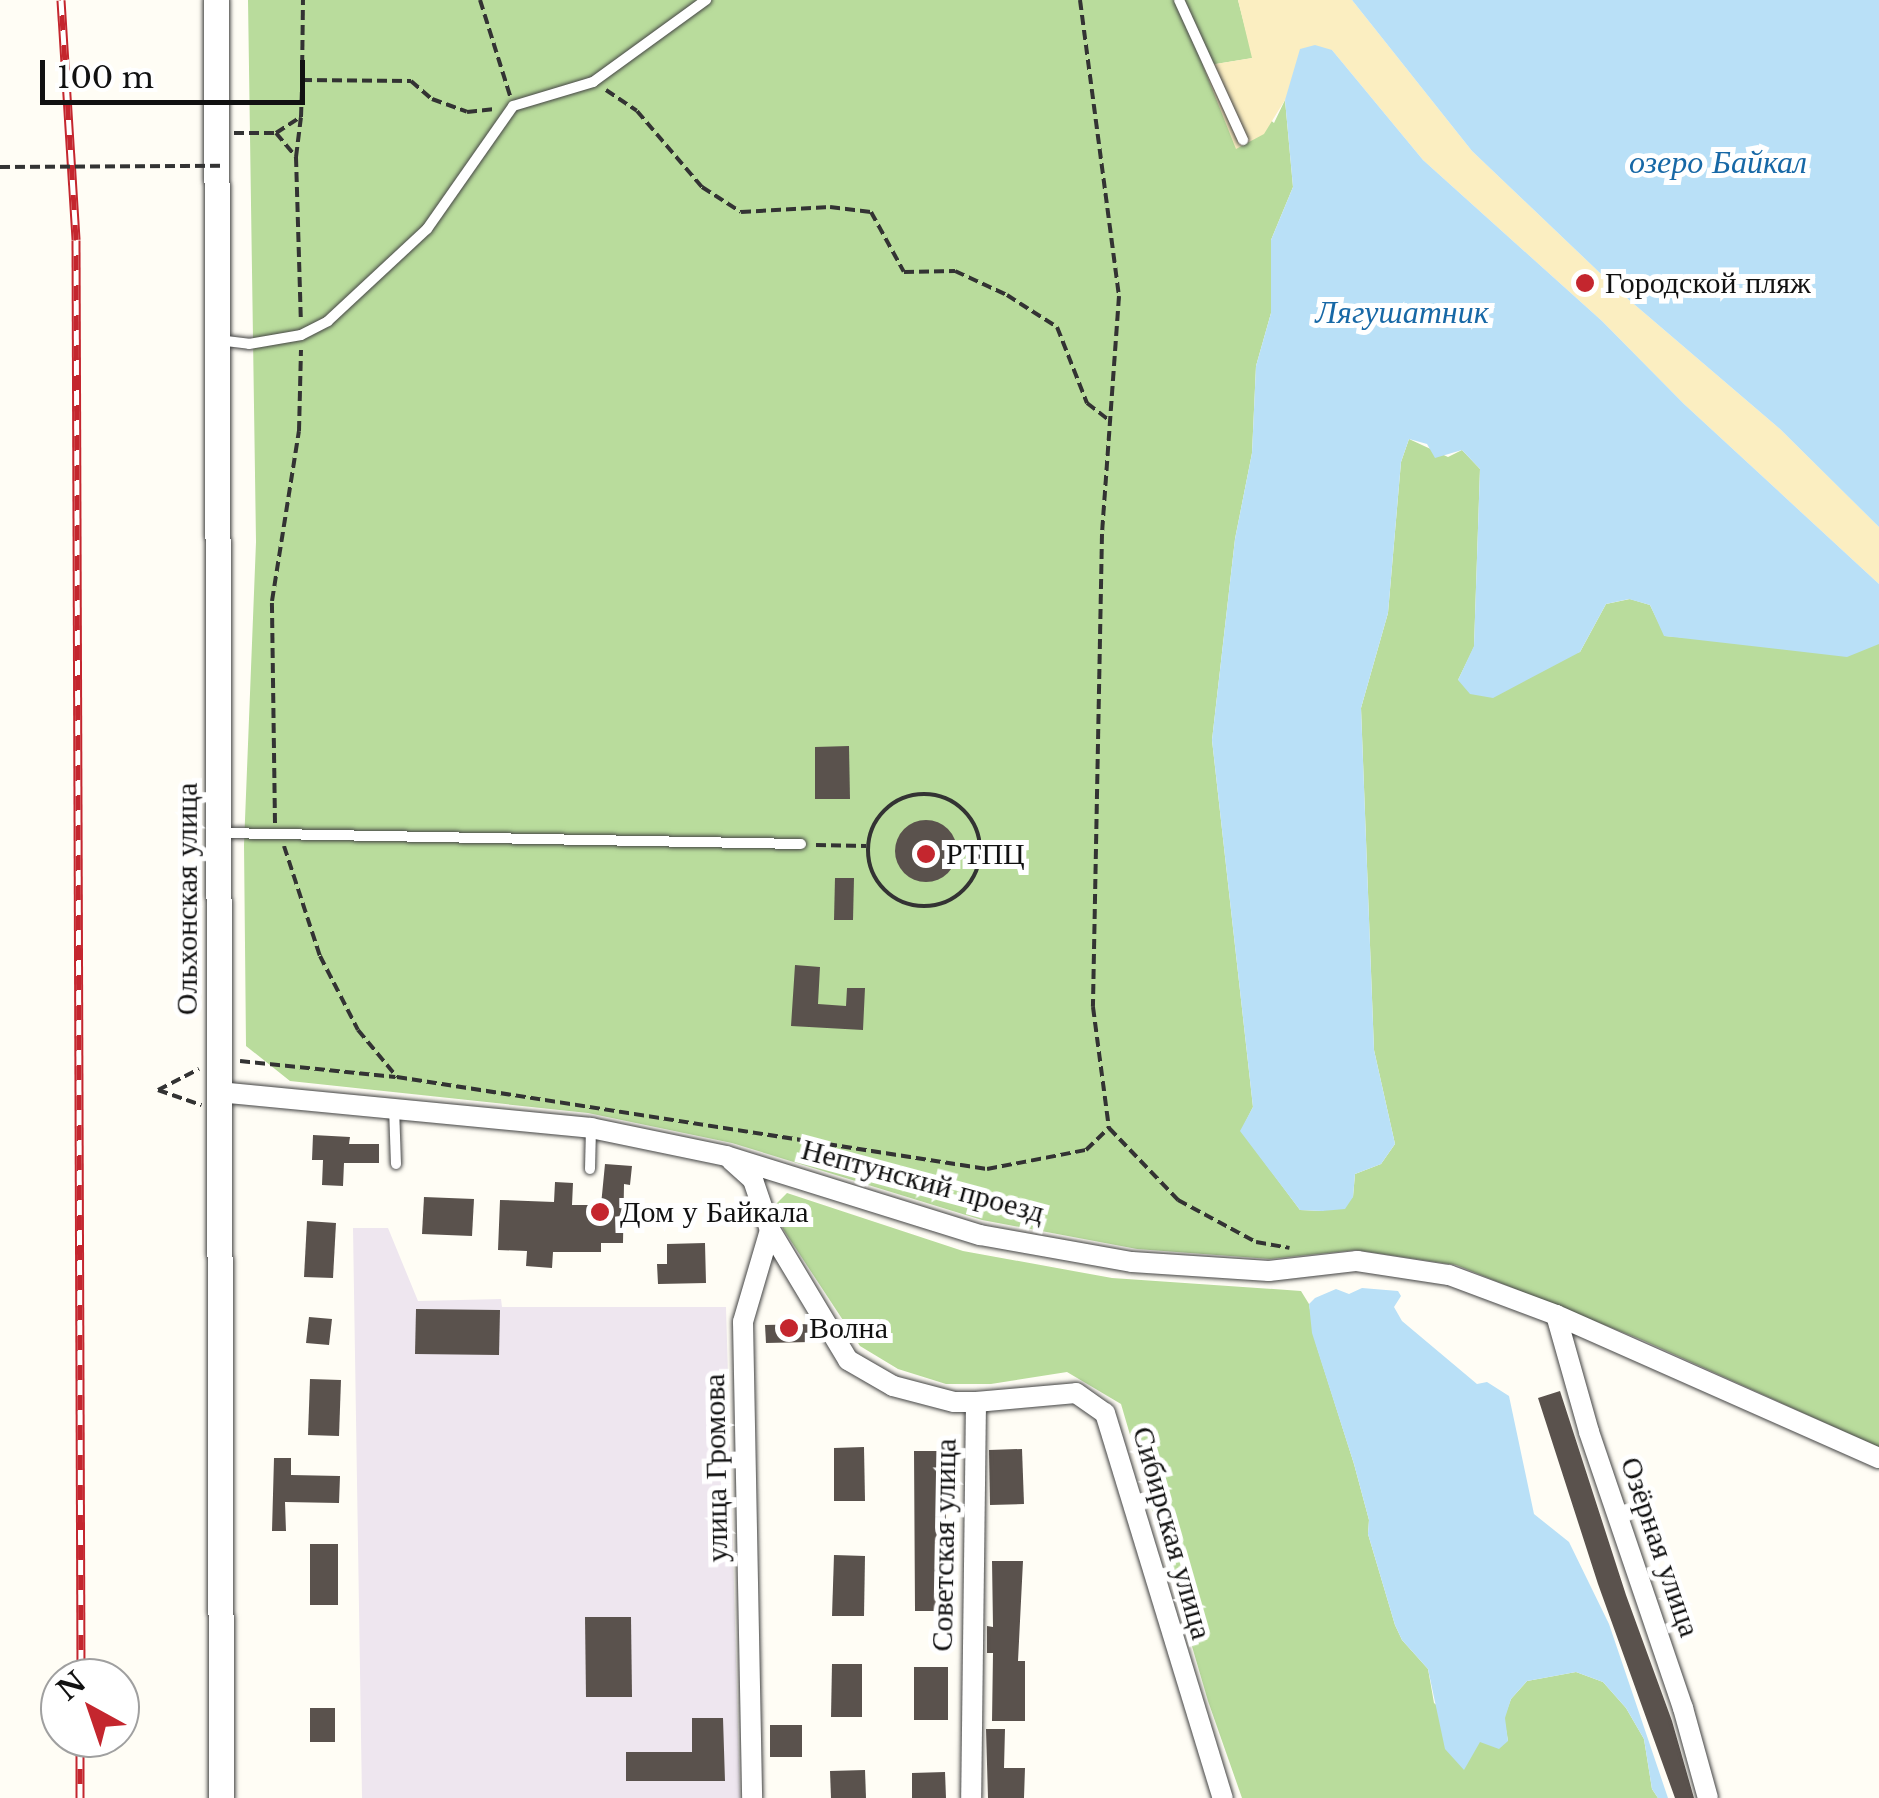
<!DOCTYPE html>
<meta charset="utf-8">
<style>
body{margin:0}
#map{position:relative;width:1879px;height:1798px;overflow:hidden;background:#fffdf5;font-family:"Libre Baskerville",serif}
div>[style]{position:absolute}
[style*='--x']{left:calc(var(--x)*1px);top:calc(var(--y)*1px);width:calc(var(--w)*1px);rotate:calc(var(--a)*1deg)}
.industrial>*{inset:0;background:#eee6ef}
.forest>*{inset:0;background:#b9dc9c}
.sand>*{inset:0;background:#fbeec1}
.water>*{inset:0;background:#b9e0f7}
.building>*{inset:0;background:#5a524d}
.round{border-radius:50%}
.path>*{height:4px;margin-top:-2px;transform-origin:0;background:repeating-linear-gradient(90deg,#333 0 10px,transparent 0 15px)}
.path>.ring{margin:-2px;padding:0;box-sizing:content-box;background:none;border:4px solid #333;border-radius:50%}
.roads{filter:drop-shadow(0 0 2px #444) drop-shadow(0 0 2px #444)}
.service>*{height:10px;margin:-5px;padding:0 5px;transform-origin:5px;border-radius:5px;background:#fff}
.minor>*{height:20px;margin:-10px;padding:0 10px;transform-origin:10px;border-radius:10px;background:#fff}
.tertiary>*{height:25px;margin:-12.5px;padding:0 12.5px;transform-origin:12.5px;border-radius:12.5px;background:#fff}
.rail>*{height:9px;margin-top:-4.5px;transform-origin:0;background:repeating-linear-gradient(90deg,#fff 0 15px,#c4262e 0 30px);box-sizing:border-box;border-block:2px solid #c4262e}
.path-bridge>*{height:4px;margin-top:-2px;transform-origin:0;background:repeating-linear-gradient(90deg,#333 0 10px,transparent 0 15px)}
.dots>*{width:28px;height:28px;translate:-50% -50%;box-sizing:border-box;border:5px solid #fff;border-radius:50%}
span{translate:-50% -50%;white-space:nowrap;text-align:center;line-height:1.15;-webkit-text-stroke:10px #fff;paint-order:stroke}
.poi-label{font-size:30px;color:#111}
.left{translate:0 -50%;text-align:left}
.street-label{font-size:30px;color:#111}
.water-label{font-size:32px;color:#1768a6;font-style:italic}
.north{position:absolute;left:40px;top:1658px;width:100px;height:100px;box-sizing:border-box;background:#fff;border:2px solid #a0a0a0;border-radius:50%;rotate:320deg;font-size:28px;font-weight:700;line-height:40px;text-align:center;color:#111}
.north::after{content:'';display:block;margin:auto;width:35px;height:45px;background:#c4262e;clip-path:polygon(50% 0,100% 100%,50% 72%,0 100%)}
.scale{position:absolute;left:40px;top:60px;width:265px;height:45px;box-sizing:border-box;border:5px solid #111;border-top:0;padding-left:12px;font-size:30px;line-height:35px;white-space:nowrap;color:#111;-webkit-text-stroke:8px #fff;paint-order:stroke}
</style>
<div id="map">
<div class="industrial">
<div style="clip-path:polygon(353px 1228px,388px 1228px,418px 1301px,501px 1299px,502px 1307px,726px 1307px,740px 1798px,362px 1798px)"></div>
</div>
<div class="forest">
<div style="clip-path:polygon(248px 0,1238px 0,1253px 58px,1204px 66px,1274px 123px,1285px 100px,1293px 187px,1271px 240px,1271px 313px,1256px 366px,1252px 453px,1235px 539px,1212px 740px,1253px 1107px,1241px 1131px,1300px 1210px,1322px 1211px,1353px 1197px,1355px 1174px,1381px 1164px,1395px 1144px,1374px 1050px,1361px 708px,1388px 613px,1401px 462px,1409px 439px,1448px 457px,1462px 450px,1480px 469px,1474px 647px,1458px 680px,1580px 652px,1606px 604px,1630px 599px,1650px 605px,1665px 636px,1751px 643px,1879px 644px,1879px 1447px,1642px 1340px,1456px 1265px,1356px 1250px,1270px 1259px,1137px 1249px,982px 1220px,732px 1143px,588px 1113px,290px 1081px,246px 1046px,244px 845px,256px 542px)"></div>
<div style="clip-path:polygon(787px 1193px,963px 1251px,1112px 1278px,1301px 1291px,1309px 1304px,1316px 1344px,1354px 1464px,1369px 1520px,1368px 1534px,1395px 1625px,1402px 1640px,1428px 1669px,1434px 1703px,1480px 1741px,1508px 1741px,1504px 1718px,1511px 1699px,1527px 1681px,1576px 1672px,1603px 1682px,1626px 1708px,1644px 1739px,1652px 1789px,1658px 1798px,1242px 1798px,1208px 1701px,1121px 1404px,1067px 1372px,991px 1384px,946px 1384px,898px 1369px,860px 1346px,783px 1229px,775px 1205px)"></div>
</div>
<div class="sand">
<div style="clip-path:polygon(1238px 0,1352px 0,1472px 151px,1621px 293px,1780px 429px,1879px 527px,1879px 584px,1684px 404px,1602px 321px,1423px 160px,1332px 50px,1285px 100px,1264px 134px,1236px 149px,1203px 66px,1252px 58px)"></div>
</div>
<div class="water">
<div style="clip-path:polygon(1352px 0,1879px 0,1879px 527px,1780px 429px,1621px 293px,1472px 151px)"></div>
<div style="clip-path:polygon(1315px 45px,1332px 50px,1423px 160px,1602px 321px,1684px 404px,1879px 584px,1879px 644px,1847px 657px,1664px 636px,1650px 605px,1629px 599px,1606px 604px,1580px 652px,1493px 698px,1470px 694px,1458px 680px,1474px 646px,1480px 469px,1462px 450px,1435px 458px,1427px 444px,1409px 439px,1401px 462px,1388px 613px,1361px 708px,1374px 1050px,1395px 1144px,1381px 1164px,1355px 1174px,1353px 1197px,1345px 1209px,1322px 1211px,1300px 1210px,1240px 1131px,1253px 1107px,1212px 740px,1235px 539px,1252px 453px,1256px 366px,1271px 313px,1271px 240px,1293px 187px,1285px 100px,1300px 49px)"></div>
<div style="clip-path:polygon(1362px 1288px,1398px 1291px,1401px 1296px,1394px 1307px,1402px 1321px,1477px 1384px,1487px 1382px,1509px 1396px,1534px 1514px,1569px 1542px,1609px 1624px,1668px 1798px,1658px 1798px,1652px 1789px,1644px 1739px,1626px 1708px,1603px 1682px,1576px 1672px,1527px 1681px,1511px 1699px,1505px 1718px,1508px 1741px,1499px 1749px,1480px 1742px,1464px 1770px,1445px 1749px,1428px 1669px,1402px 1640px,1395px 1625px,1368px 1534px,1369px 1520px,1354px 1464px,1312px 1333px,1309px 1304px,1315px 1298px,1336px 1289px,1349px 1294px)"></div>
</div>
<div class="building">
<div style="clip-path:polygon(849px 746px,850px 799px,815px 799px,815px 747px)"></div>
<div class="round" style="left:895px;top:820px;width:62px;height:62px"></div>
<div style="clip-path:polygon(835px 878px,854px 878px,853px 920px,834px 920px)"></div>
<div style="clip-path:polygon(795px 965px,820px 967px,818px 1004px,846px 1006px,847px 988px,865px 988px,863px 1030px,791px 1026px)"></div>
<div style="clip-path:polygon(313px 1135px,350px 1137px,349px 1144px,379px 1144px,379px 1163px,344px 1163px,343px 1186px,322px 1185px,323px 1160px,312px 1160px)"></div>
<div style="clip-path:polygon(605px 1164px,632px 1166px,630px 1185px,624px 1184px,623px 1243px,601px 1243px,601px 1252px,553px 1252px,552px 1268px,526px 1266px,527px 1251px,498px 1250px,500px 1200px,554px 1202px,555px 1182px,573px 1183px,572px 1205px,601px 1205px)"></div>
<div style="clip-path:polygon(424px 1197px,474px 1199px,472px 1236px,422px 1234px)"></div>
<div style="clip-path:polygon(307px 1221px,336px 1223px,333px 1278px,304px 1277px)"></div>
<div style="clip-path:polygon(705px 1243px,706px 1283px,658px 1284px,657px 1264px,667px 1264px,667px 1244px)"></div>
<div style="clip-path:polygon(416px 1309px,500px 1310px,499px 1355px,415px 1354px)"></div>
<div style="clip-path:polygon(309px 1317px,332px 1319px,329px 1345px,306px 1343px)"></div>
<div style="clip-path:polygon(811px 1324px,811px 1342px,766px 1343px,765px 1325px)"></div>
<div style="clip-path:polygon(310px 1379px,341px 1380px,339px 1436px,308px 1435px)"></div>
<div style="clip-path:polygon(1560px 1391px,1626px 1595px,1672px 1721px,1694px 1798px,1675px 1798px,1598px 1584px,1538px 1398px)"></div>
<div style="clip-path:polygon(864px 1447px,865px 1501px,834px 1501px,834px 1448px)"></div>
<div style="clip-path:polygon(1022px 1449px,1024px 1504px,990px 1505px,989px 1450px)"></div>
<div style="clip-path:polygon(914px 1451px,946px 1451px,946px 1520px,953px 1520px,951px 1544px,947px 1544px,945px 1611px,915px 1611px)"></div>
<div style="clip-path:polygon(274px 1458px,291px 1458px,291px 1475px,340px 1476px,339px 1503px,285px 1502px,286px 1531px,272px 1531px)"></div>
<div style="clip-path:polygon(310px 1544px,338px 1544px,338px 1605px,310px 1605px)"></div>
<div style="clip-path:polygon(834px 1555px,865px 1556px,864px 1616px,832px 1616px)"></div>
<div style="clip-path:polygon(992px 1561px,1023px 1561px,1018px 1661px,1025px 1661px,1025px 1721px,992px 1721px,993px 1653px,987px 1653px,987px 1626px,993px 1627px)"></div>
<div style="clip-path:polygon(585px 1617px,631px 1617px,632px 1697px,586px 1697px)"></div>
<div style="clip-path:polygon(832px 1664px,862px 1664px,862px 1717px,831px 1717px)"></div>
<div style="clip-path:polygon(914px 1667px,948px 1667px,948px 1720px,914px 1720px)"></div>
<div style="clip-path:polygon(310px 1708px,335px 1708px,335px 1742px,310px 1742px)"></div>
<div style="clip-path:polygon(692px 1718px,723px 1718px,725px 1781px,626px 1781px,626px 1752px,692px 1752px)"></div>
<div style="clip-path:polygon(770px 1725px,802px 1725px,802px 1757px,770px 1757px)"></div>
<div style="clip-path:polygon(986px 1729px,1005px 1729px,1004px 1768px,1025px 1768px,1024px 1798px,988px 1798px)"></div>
<div style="clip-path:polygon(865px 1770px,866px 1798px,831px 1798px,830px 1771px)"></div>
<div style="clip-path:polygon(945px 1772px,946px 1798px,912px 1798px,912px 1773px)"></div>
</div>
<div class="path">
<div style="--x:480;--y:0;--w:101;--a:72.6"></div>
<div style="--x:1080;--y:0;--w:299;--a:82.5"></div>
<div style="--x:1119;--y:296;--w:239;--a:94.1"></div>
<div style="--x:1102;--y:534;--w:473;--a:91.1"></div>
<div style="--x:1093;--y:1007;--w:122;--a:82.5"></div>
<div style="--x:1109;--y:1128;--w:100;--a:46.2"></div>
<div style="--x:1178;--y:1200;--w:89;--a:28.3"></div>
<div style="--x:1256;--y:1242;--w:34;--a:10"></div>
<div style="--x:302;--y:80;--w:80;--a:-89.3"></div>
<div style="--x:606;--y:90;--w:37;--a:34"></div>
<div style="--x:637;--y:111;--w:100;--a:49.5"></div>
<div style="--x:702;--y:187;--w:46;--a:32.7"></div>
<div style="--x:741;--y:212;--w:89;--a:-3.2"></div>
<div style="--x:830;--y:207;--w:41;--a:7"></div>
<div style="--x:871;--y:212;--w:68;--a:61.2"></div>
<div style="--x:904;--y:272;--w:51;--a:-1.1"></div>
<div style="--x:955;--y:271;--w:57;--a:24.8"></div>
<div style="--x:1007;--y:295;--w:59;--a:32.6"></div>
<div style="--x:1057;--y:327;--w:82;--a:68.5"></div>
<div style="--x:1087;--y:403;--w:28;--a:38"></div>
<div style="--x:234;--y:133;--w:42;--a:0"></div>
<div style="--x:276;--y:133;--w:30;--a:-33"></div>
<div style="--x:301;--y:117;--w:37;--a:-88"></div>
<div style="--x:302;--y:80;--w:109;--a:0.5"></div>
<div style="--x:411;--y:81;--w:28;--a:41"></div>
<div style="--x:432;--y:99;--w:37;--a:20"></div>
<div style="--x:467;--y:112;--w:28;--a:-6"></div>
<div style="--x:276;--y:133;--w:31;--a:50"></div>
<div style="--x:296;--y:157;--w:164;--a:88.3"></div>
<div style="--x:296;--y:157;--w:40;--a:-82.9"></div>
<div class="ring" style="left:868px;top:794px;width:108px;height:108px"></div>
<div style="--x:275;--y:823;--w:222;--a:-90.8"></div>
<div style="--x:272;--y:601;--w:172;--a:-81"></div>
<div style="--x:299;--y:431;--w:81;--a:-88.6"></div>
<div style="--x:816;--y:845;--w:50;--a:1.1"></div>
<div style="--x:284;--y:846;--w:116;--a:71.9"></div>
<div style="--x:320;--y:956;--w:83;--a:62.8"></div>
<div style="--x:358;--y:1030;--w:61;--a:50.3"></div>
<div style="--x:397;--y:1077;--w:597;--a:8.86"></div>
<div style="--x:987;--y:1169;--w:101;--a:-10.9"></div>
<div style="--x:1086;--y:1150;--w:32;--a:-44"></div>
<div style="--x:240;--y:1061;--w:156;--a:5.9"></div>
<div style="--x:158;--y:1090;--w:46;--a:-27.1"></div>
<div style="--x:158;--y:1090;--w:46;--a:19.2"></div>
</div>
<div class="roads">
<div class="service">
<div style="--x:1179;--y:0;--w:154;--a:65.4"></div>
<div style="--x:218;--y:340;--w:31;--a:7"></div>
<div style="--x:249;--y:344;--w:53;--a:-9.8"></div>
<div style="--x:301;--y:335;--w:30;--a:-27"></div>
<div style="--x:328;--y:321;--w:135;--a:-42.9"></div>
<div style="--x:427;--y:229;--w:150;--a:-55"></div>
<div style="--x:513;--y:106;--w:84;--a:-16.7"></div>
<div style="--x:593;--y:82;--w:140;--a:-36"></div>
<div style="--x:222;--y:833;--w:579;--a:1.09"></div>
<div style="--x:394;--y:1107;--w:57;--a:88"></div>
<div style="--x:590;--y:1169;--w:40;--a:-88.6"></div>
</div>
<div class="minor">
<div style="--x:218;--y:1092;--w:375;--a:5.5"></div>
<div style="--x:591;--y:1128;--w:138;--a:11.7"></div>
<div style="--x:726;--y:1156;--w:266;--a:17.3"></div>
<div style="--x:980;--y:1235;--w:154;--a:10.1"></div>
<div style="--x:1132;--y:1262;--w:137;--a:3.8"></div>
<div style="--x:1269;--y:1271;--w:89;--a:-6.5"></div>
<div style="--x:1357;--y:1261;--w:93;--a:8.7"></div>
<div style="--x:1449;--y:1275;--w:114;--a:20.5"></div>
<div style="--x:1556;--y:1315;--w:353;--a:23.9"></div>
<div style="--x:731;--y:1160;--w:30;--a:42"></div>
<div style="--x:753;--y:1180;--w:53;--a:71.2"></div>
<div style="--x:770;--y:1230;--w:96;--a:106.4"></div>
<div style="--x:743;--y:1322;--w:476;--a:88.9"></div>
<div style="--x:770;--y:1230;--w:152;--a:59"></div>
<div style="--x:848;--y:1360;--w:52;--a:30"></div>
<div style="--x:893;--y:1386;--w:63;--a:14.7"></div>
<div style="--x:954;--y:1402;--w:22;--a:0"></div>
<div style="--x:976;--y:1402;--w:396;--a:90.7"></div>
<div style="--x:1556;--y:1315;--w:122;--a:74.2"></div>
<div style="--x:1589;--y:1432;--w:292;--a:71.2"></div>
<div style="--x:1683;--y:1708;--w:93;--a:74.5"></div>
<div style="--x:976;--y:1402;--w:100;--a:-5.1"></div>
<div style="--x:1076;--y:1393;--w:35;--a:35"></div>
<div style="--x:1105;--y:1413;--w:403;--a:73"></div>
</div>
<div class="tertiary">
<div style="--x:216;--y:0;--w:1798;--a:89.84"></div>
</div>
</div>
<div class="rail">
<div style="--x:61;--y:0;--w:240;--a:86.4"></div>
<div style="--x:76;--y:240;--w:1438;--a:89.8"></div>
<div style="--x:80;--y:1798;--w:60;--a:-90"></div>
</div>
<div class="path-bridge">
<div style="--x:0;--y:167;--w:225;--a:-0.3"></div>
</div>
<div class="dots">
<div style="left:1585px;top:283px;background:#c4262e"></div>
<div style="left:926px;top:854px;background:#c4262e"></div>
<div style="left:600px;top:1212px;background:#c4262e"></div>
<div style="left:789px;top:1328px;background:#c4262e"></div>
</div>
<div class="poi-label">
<span class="left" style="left:1605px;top:283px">Городской пляж</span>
<span class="left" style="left:946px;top:854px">РТПЦ</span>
<span class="left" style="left:620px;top:1212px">Дом у Байкала</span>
<span class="left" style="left:809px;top:1328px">Волна</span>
</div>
<div class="street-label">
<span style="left:187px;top:899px;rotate:-90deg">Ольхонская улица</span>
<span style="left:923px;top:1181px;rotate:15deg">Нептунский проезд</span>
<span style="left:716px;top:1468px;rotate:-91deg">улица Громова</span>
<span style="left:1172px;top:1533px;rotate:74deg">Сибирская улица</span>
<span style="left:944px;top:1545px;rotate:-89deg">Советская улица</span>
<span style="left:1660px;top:1547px;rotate:71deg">Озёрная улица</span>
</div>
<div class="water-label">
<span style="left:1718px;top:162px">озеро Байкал</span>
<span style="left:1402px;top:312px">Лягушатник</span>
</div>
<div class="north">N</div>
<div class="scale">100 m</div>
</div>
